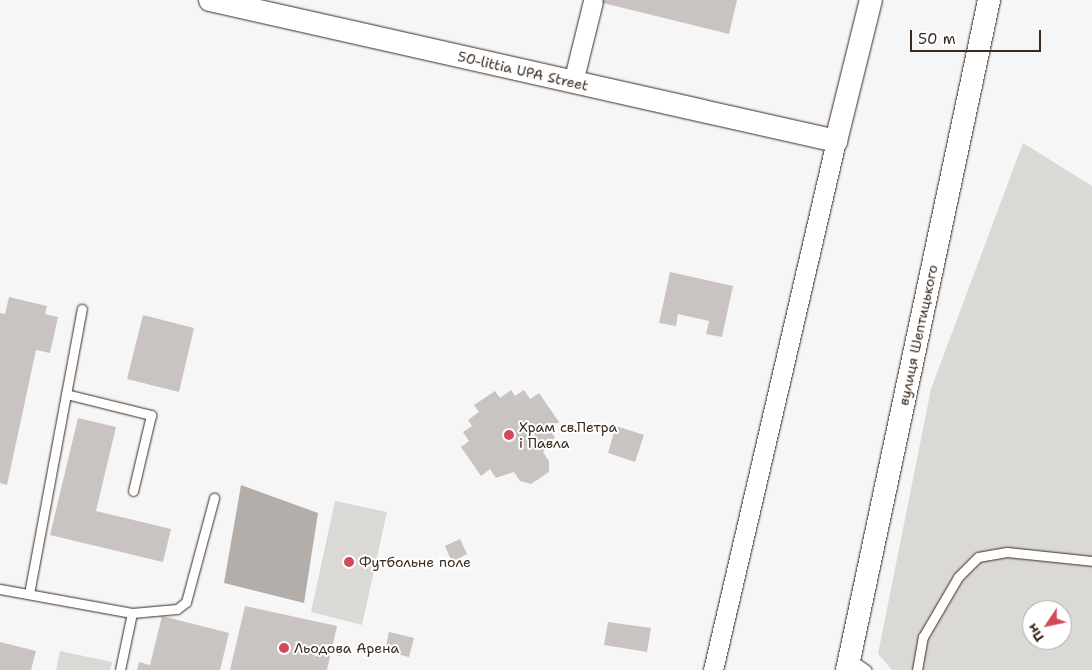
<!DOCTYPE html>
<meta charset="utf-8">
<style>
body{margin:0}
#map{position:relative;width:1092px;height:670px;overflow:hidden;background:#f7f6f6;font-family:"Shantell Sans",sans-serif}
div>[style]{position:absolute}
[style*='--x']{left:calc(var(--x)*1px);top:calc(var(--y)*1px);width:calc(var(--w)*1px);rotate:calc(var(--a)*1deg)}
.green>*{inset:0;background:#dbd9d6}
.water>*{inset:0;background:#b4aeaa}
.building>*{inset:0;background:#c9c3c1}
.roads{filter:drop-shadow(0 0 1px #3b2a1e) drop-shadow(0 0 1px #3b2a1e)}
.service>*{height:9px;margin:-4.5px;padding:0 4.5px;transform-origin:4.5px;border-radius:4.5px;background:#fff}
.minor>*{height:19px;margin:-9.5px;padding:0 9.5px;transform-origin:9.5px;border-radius:9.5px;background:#fff}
.tertiary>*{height:22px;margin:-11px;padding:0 11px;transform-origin:11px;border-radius:11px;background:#fff}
.dots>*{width:14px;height:14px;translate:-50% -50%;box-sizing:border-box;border:2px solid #fff;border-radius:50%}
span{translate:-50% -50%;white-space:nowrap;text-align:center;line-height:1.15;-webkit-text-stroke:4px #fff;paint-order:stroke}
.street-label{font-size:14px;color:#3b2a1e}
.poi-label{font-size:14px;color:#3b2a1e}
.left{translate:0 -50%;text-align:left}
.north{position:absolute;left:1022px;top:600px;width:50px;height:50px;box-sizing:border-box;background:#fff;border:1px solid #b1aaa5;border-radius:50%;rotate:236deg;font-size:14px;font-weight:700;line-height:20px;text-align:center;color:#3b2a1e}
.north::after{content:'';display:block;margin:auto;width:18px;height:22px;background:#d1495b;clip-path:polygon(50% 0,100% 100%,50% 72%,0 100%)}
.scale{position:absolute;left:910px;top:30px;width:131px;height:22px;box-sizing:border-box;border:2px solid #3b2a1e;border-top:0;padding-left:6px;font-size:15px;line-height:18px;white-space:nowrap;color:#3b2a1e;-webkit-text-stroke:4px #fff;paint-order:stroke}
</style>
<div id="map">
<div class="green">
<div style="clip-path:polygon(evenodd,1023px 143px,1092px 186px,1092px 670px,892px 670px,878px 654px,931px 389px,1023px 143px,1032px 610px,1062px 610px,1062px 640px,1032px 640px,1032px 610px)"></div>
<div style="clip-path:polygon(335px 501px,387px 512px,362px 625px,311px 612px)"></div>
<div style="clip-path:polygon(60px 651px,112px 662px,110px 670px,56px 670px)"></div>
</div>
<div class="water">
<div style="clip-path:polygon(241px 485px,318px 513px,304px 603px,224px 583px)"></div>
</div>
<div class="building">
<div style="clip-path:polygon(591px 0,737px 0,729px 34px)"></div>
<div style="clip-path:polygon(670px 272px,733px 286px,722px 337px,706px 334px,709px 321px,678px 314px,676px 326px,659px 323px)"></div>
<div style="clip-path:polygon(9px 297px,47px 306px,45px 314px,58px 317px,50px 353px,36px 350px,7px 485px,0 483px,0 313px,5px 314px)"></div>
<div style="clip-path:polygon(143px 315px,194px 328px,179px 392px,127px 379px)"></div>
<div style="clip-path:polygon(511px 390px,515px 396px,524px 390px,530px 399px,539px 393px,559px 422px,549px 429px,555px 437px,543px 452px,549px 461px,549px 472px,531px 484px,520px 481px,514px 472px,496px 478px,490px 469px,481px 476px,461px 447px,469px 441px,463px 432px,472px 426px,468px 420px,479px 412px,474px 405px,495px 391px,500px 398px)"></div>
<div style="clip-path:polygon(78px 418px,116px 427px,96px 511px,171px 529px,163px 562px,50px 535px)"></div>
<div style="clip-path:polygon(616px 426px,644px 435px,635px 462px,608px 453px)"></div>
<div style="clip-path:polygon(460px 539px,467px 554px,452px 562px,445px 546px)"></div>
<div style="clip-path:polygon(245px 606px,337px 626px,327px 670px,230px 670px)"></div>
<div style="clip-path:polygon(162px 616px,229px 633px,220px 670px,137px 670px,139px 662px,150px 665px)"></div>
<div style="clip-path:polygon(608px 622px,651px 628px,647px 652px,604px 645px)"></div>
<div style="clip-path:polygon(389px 632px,414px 638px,409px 657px,385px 651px)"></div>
<div style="clip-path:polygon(0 642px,36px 651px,31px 670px,0 670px)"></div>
</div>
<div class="roads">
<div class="service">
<div style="--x:66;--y:394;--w:88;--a:13.9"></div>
<div style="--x:151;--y:415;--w:78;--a:103.3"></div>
<div style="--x:0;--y:589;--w:134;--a:10.3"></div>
<div style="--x:132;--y:613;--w:58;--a:101.9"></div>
<div style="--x:29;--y:594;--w:290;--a:-79.5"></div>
<div style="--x:132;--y:613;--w:45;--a:-5.1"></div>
<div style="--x:177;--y:609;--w:11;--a:-38"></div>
<div style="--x:186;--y:602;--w:108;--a:-74.9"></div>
<div style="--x:851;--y:659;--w:19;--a:35"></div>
<div style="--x:917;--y:670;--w:34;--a:-80"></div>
<div style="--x:923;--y:637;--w:69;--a:-59.7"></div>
<div style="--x:958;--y:577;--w:28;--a:-45"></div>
<div style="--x:978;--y:557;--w:29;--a:-10"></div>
<div style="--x:1007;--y:552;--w:85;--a:6"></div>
</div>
<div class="minor">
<div style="--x:573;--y:82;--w:83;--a:-76.1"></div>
<div style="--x:713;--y:670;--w:543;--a:-76.91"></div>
</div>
<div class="tertiary">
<div style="--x:210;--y:0;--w:642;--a:12.69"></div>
<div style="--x:836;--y:141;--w:145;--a:-76.1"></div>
<div style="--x:847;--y:670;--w:685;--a:-78.03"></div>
</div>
</div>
<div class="dots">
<div style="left:509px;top:435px;background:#d1495b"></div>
<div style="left:349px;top:562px;background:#d1495b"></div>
<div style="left:284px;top:648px;background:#d1495b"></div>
</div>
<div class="street-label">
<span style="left:523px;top:71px;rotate:13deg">50-littia UPA Street</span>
<span style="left:918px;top:335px;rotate:-78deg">вулиця Шептицького</span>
</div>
<div class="poi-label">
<span class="left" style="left:519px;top:435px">Храм св.Петра<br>і Павла</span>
<span class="left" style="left:359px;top:562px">Футбольне поле</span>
<span class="left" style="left:294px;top:648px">Льодова Арена</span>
</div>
<div class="north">Пн</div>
<div class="scale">50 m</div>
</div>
